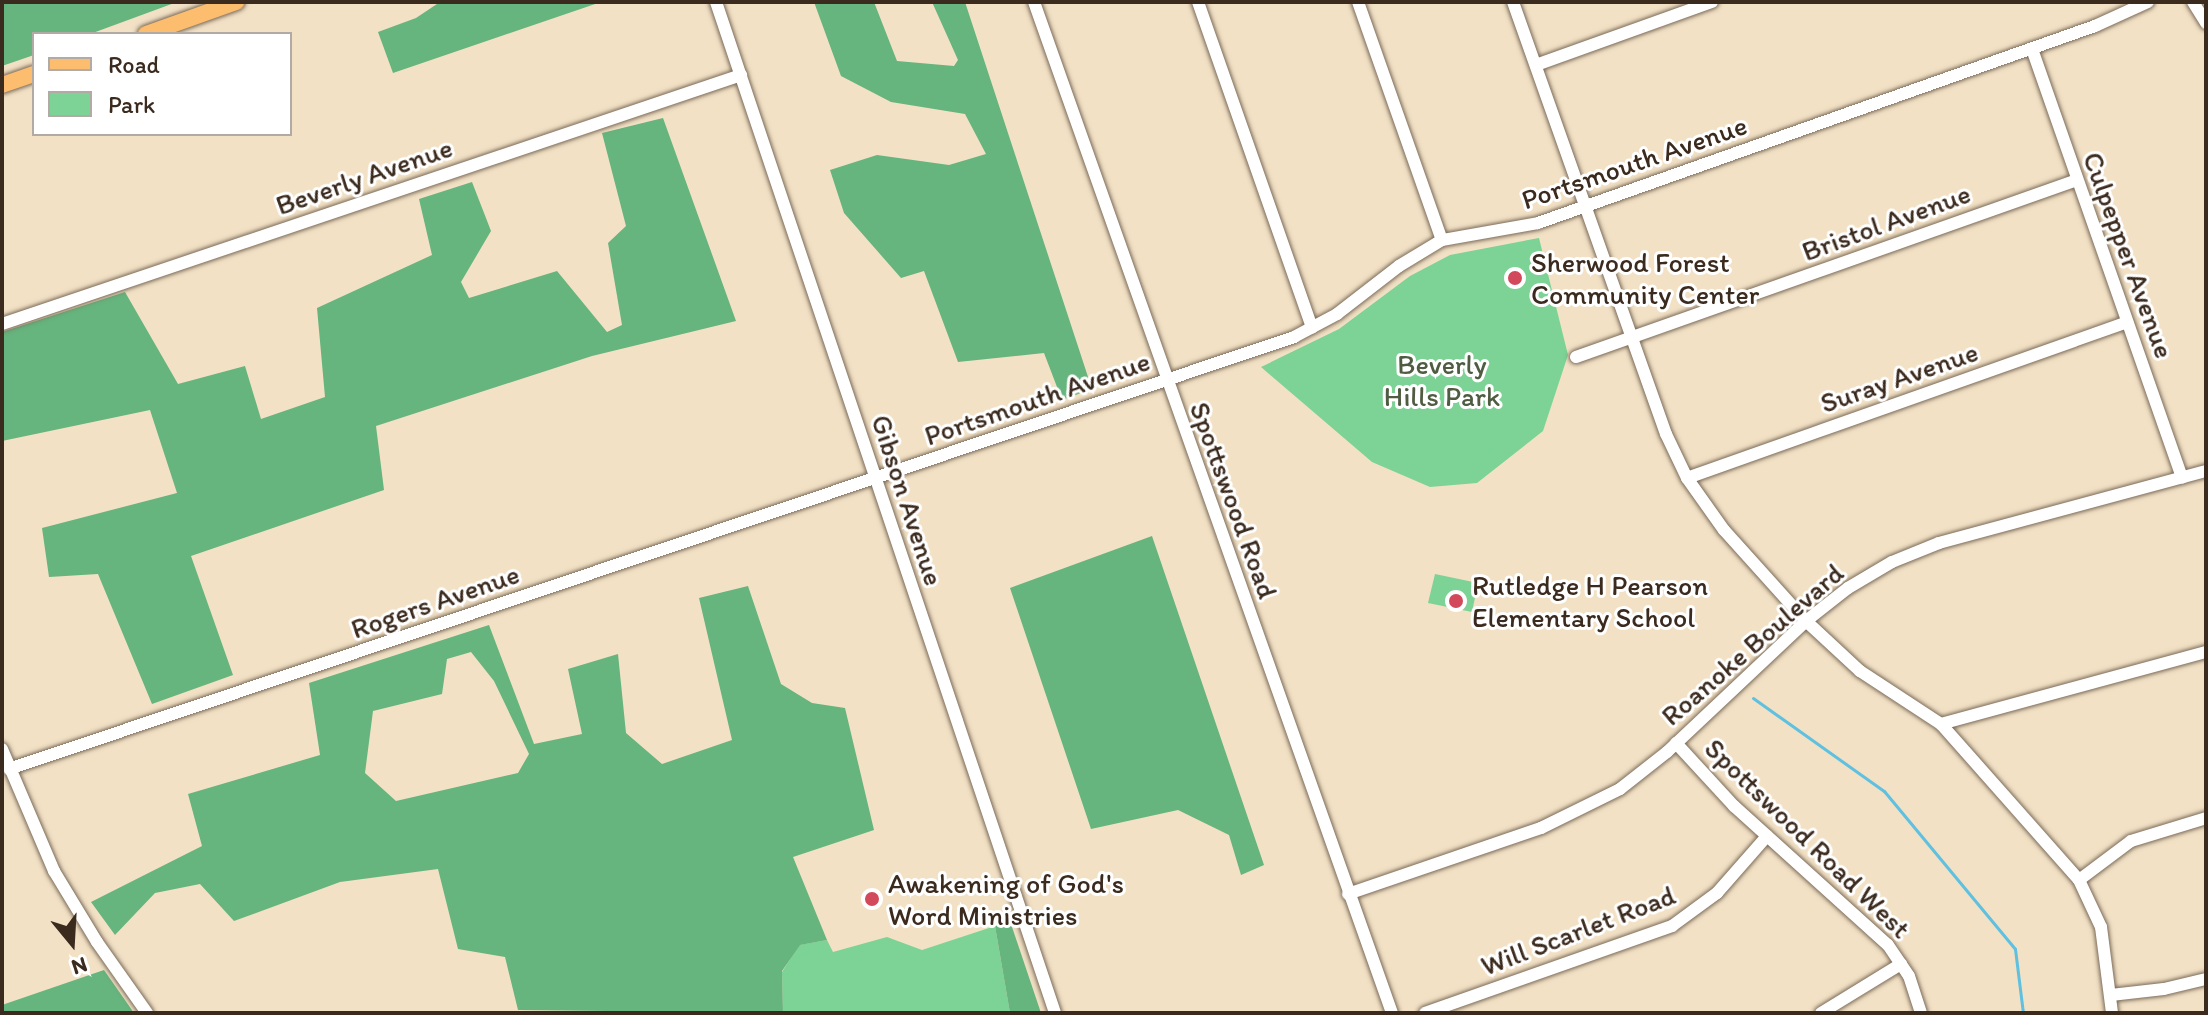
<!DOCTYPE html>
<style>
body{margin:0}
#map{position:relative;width:2208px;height:1015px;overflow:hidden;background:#f2e1c5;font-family:Itim,sans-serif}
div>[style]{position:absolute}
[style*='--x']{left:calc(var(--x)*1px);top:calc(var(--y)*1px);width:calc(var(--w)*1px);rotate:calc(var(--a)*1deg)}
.green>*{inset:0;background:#7dd295}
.forest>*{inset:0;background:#66b47e}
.stream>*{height:3px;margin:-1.5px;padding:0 1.5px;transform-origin:1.5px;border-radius:1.5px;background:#60c0df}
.roads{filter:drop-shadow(0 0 2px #7b6a58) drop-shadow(0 0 2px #7b6a58)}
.minor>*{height:12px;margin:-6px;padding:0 6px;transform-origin:6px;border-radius:6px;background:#fff}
.major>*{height:16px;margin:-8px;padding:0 8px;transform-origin:8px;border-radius:8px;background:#fcbd6f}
.dots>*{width:22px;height:22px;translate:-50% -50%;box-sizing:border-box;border:4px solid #fff;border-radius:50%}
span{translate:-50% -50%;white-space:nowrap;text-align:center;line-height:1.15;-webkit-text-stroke:6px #fff;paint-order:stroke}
.street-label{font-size:28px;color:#3b2a1e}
.poi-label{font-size:28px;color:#3b2a1e}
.left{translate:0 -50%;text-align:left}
.park-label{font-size:28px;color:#4f5c42}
.frame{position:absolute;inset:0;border:4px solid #3b2a1e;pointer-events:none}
.legend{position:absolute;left:32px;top:32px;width:260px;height:104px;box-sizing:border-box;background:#fff;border:2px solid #b1aaa5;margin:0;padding:10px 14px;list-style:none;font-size:24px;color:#3b2a1e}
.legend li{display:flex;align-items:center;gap:16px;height:40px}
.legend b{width:40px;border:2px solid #b1aaa5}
.north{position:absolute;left:32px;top:903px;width:80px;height:80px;-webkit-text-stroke:6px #fff;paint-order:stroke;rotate:162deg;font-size:22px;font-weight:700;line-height:32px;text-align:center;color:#3b2a1e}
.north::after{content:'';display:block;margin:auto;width:28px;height:36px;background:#3b2a1e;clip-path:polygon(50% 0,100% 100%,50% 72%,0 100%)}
</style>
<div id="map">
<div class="green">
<div style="clip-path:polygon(1539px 238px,1568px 355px,1543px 431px,1477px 483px,1430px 487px,1372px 462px,1261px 367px,1339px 329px,1410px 276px,1450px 255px)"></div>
<div style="clip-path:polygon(1435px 574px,1478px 583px,1472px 612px,1428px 603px)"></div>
<div style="clip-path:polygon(995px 926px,1010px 1013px,783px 1013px,782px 972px,799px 945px,827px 940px,833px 952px,887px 937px,922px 950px)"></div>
</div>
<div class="forest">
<div style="clip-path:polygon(2px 2px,177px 2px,90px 34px,34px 34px,34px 55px,2px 66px)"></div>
<div style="clip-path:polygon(440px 2px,601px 2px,393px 73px,378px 32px,416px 18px)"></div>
<div style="clip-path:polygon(814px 2px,874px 2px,897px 61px,954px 66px,958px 60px,932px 2px,965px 2px,1092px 389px,1062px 400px,1044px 353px,958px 362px,924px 271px,901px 278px,844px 213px,830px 170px,877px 155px,949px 165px,986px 154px,965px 114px,891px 102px,841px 76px)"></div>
<div style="clip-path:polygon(663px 118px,736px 321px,592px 356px,376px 426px,384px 490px,191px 556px,233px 675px,152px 704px,98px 574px,49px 577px,42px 528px,177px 493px,150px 410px,2px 441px,2px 332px,125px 292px,178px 384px,245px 366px,261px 419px,325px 397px,317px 308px,432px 255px,419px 199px,472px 182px,491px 231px,461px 282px,469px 298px,557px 271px,607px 332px,622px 325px,608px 243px,626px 226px,602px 133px)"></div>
<div style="clip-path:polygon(1152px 536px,1264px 865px,1241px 875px,1229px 835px,1178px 810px,1091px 829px,1010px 588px)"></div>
<div style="clip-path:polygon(evenodd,748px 586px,781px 684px,812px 703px,845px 708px,874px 830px,793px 857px,827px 940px,800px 945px,782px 971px,783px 1013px,518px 1010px,505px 957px,458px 949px,438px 869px,340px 882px,234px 921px,200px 884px,155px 893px,115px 935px,91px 902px,202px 846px,188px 794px,320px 755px,309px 683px,489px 625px,534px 744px,582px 734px,568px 669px,618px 654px,626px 733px,662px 764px,732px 740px,699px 598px,748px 586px,471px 652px,494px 681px,529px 754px,518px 773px,396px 801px,365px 773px,373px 711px,442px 694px,447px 659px,471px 652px)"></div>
<div style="clip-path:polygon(1010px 921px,1041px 1013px,1010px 1013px,995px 926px)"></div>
<div style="clip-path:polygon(104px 970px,134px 1013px,2px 1013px,2px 1005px)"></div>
</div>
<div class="stream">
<div style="--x:1753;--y:698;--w:161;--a:35.4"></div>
<div style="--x:1884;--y:791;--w:205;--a:50.3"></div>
<div style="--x:2015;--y:949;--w:64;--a:82.9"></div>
</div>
<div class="roads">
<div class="minor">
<div style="--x:716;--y:2;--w:1066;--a:71.46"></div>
<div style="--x:1034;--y:2;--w:1073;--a:70.5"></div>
<div style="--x:1198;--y:2;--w:345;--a:70.7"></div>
<div style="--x:1358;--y:2;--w:252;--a:70.6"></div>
<div style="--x:1513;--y:2;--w:458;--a:70.5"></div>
<div style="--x:1666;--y:434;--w:49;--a:64.5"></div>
<div style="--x:1687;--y:478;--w:64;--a:54.6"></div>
<div style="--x:1724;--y:530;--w:122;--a:48"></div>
<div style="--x:1806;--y:621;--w:74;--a:42.8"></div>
<div style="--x:1860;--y:671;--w:97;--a:33.2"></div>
<div style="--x:1941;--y:724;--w:208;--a:48.5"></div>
<div style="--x:2079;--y:880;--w:52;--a:64.9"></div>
<div style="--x:2101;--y:927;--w:87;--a:82.7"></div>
<div style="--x:2193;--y:2;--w:25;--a:58"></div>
<div style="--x:2032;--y:49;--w:454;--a:70.7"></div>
<div style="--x:1536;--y:65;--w:187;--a:-19.7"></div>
<div style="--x:2;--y:324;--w:780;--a:-18.62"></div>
<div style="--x:1576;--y:357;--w:531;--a:-19.46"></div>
<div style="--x:1687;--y:478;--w:467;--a:-19.5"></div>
<div style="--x:1941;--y:724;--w:275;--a:-15.2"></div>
<div style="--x:1676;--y:743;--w:86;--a:47.4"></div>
<div style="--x:1734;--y:806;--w:207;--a:42.1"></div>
<div style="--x:1888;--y:945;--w:37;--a:56"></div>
<div style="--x:1909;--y:976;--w:39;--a:72"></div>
<div style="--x:2;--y:749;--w:133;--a:66.9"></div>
<div style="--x:54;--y:871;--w:83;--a:58.8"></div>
<div style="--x:97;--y:942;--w:87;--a:54.8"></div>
<div style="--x:9;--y:769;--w:1356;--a:-18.58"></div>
<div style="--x:1294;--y:337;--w:49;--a:-28.1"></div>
<div style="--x:1337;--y:314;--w:78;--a:-37.7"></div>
<div style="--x:1399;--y:266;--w:50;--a:-31.2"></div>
<div style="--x:1442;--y:240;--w:97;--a:-10"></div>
<div style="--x:1538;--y:223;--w:591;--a:-19.48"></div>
<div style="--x:2095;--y:26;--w:58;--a:-24.4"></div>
<div style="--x:2079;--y:880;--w:65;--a:-36.9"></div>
<div style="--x:2131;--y:841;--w:78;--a:-17"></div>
<div style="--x:1348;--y:894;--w:204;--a:-18.9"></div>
<div style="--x:1541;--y:828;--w:88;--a:-26.3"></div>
<div style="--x:1620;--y:789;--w:60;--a:-38.2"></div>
<div style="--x:1667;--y:752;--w:191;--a:-43.3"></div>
<div style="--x:1806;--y:621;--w:53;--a:-38.2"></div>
<div style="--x:1848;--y:588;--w:51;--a:-30.6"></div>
<div style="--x:1892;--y:562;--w:51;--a:-22"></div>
<div style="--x:1939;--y:543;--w:277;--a:-15.1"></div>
<div style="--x:2111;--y:995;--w:53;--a:-6.5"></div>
<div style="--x:2164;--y:989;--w:43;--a:-13.4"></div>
<div style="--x:1425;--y:1013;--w:262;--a:-19.4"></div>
<div style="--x:1672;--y:926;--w:56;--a:-36.3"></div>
<div style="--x:1717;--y:893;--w:76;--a:-48.7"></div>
<div style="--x:1821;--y:1013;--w:94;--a:-31.5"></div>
</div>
<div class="major">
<div style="--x:146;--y:34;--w:96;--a:-19.6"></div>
<div style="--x:2;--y:85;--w:34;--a:-19"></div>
</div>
</div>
<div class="dots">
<div style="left:1515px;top:278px;background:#d1495b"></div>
<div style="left:1456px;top:601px;background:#d1495b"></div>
<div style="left:872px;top:899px;background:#d1495b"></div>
</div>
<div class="street-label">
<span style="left:1634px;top:162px;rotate:-19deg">Portsmouth Avenue</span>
<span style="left:364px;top:176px;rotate:-19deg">Beverly Avenue</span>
<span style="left:1886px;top:222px;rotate:-20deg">Bristol Avenue</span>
<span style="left:2129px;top:255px;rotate:70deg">Culpepper Avenue</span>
<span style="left:1899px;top:377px;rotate:-19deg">Suray Avenue</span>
<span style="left:1037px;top:398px;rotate:-19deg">Portsmouth Avenue</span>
<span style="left:908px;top:500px;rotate:72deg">Gibson Avenue</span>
<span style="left:1234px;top:500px;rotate:70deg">Spottswood Road</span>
<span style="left:435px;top:601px;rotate:-19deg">Rogers Avenue</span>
<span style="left:1752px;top:644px;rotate:-41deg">Roanoke Boulevard</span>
<span style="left:1808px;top:838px;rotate:44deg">Spottswood Road West</span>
<span style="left:1578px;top:930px;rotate:-21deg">Will Scarlet Road</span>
</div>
<div class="poi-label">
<span class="left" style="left:1531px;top:278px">Sherwood Forest<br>Community Center</span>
<span class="left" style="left:1472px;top:601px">Rutledge H Pearson<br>Elementary School</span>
<span class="left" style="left:888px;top:899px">Awakening of God's<br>Word Ministries</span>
</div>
<div class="park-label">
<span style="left:1442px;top:380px">Beverly<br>Hills Park</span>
</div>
<div class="frame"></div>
<ul class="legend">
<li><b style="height:10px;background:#fcbd6f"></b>Road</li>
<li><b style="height:22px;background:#7dd295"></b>Park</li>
</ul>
<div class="north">N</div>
</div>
